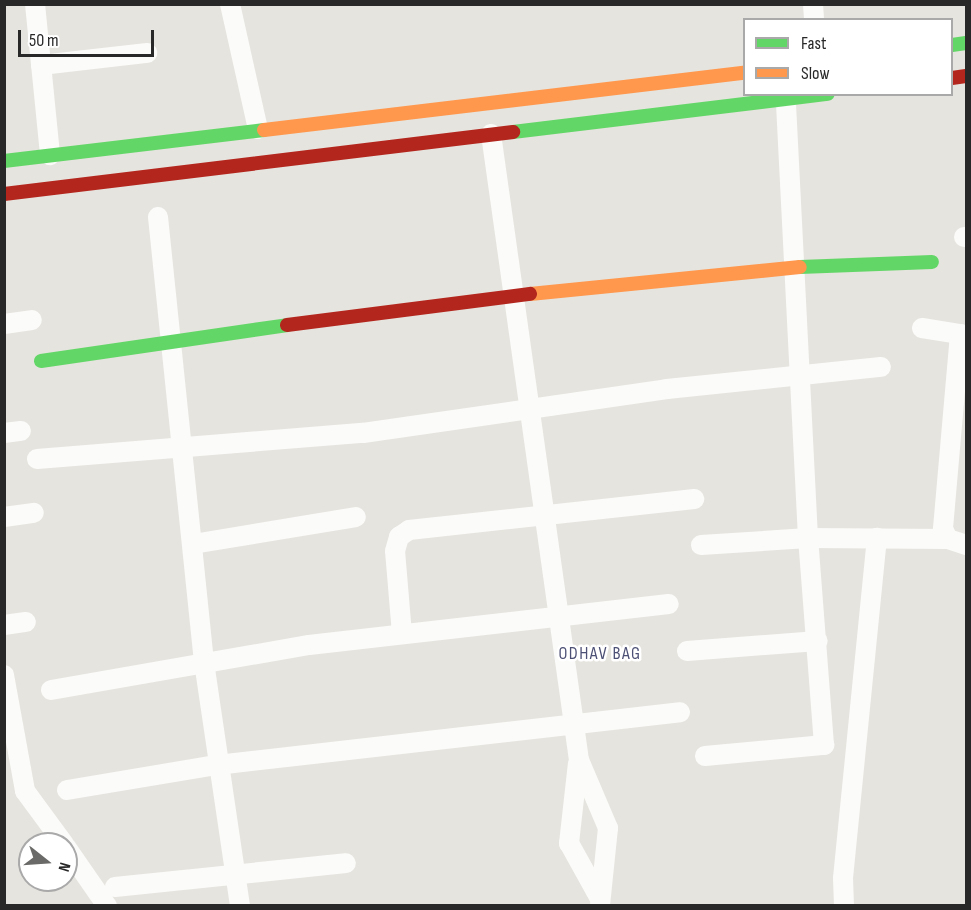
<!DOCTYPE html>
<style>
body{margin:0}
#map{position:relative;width:971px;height:910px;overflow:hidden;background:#e6e4de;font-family:"Sofia Sans Condensed",sans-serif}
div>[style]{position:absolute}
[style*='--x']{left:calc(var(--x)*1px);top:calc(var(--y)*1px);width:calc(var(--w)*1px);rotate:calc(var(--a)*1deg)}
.street>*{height:20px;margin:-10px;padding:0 10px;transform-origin:10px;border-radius:10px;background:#fbfbfa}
.fast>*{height:14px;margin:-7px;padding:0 7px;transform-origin:7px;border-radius:7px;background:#63d668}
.slow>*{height:14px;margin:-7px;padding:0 7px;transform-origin:7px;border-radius:7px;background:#ff974d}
.jam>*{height:14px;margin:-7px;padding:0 7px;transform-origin:7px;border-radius:7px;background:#b3261e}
span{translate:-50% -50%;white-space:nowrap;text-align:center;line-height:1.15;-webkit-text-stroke:5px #fff;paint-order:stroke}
.neighbourhood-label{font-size:18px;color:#4d5075;letter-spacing:1.5px}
.frame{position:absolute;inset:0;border:6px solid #282828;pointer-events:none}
.legend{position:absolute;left:743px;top:18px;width:210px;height:78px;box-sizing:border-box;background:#fff;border:2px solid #a9a9a9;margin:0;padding:8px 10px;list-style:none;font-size:18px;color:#282828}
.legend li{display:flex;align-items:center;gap:12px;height:30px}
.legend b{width:30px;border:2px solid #a9a9a9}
.north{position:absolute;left:18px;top:832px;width:60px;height:60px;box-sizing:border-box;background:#fff;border:2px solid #a9a9a9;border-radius:50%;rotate:107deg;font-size:16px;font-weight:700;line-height:24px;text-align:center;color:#282828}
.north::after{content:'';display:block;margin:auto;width:21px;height:27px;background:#6a6a68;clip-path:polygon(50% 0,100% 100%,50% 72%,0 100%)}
.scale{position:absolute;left:18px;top:30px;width:136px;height:27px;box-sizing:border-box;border:3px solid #282828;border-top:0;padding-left:8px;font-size:18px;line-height:21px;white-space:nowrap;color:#282828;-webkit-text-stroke:4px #fff;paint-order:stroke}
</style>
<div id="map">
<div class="street">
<div style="--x:35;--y:4;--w:152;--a:84.3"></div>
<div style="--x:230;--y:4;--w:128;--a:77.4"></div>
<div style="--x:813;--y:4;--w:16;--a:86"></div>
<div style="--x:41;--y:65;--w:107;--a:-6.5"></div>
<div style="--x:491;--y:134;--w:632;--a:82"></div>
<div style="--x:579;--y:760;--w:74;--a:66.9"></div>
<div style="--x:608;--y:828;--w:78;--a:95.9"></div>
<div style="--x:158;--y:217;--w:447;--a:84.1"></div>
<div style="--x:204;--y:662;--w:247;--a:81.6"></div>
<div style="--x:964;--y:237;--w:2;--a:0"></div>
<div style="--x:4;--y:324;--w:28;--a:-8"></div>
<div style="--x:922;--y:328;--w:45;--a:9"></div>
<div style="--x:960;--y:334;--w:196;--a:95"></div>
<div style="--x:943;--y:529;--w:11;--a:63"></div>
<div style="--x:948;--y:539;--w:19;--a:18"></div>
<div style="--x:4;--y:433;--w:17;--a:-7"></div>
<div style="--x:37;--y:459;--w:327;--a:-4.6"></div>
<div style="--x:363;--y:433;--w:307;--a:-8.2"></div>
<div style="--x:667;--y:389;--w:215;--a:-5.9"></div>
<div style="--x:4;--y:517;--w:30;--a:-8"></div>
<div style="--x:193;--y:544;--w:165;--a:-9.4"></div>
<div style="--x:701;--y:545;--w:107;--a:-3.7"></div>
<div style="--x:808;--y:538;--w:140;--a:0.4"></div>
<div style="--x:4;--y:625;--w:22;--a:-8"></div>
<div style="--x:402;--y:634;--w:83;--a:-94.8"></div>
<div style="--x:395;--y:551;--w:15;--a:-74"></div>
<div style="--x:399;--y:537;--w:12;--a:-35"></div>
<div style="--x:409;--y:530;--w:287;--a:-6.2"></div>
<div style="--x:687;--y:651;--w:131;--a:-4.4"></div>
<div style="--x:4;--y:675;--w:118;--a:79.7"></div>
<div style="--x:25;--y:791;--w:66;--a:53.7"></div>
<div style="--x:51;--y:690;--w:262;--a:-9.9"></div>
<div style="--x:309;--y:645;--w:362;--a:-6.5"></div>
<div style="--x:705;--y:756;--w:120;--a:-5.3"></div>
<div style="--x:824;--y:745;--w:208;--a:-94.4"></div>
<div style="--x:808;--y:538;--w:439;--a:-92.9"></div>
<div style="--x:578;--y:763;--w:81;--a:96.4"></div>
<div style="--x:569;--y:843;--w:64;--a:61"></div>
<div style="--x:67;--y:790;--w:152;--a:-9.5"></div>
<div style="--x:217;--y:765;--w:466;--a:-6.5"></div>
<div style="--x:66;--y:847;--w:72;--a:55.2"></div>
<div style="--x:115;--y:887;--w:232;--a:-5.9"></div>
<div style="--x:844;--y:906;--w:28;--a:-92"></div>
<div style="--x:843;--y:878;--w:342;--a:-84.3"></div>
</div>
<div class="fast">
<div style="--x:952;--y:45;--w:14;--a:-8"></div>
<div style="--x:513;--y:132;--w:317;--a:-6.9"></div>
<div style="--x:4;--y:161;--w:262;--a:-6.8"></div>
<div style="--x:800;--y:267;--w:132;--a:-2.2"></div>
<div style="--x:41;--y:361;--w:249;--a:-8.3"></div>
</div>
<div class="slow">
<div style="--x:264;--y:130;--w:483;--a:-6.8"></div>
<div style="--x:530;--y:294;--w:271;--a:-5.7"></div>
</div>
<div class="jam">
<div style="--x:952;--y:78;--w:14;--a:-8"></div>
<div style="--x:4;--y:194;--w:513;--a:-6.94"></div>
<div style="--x:287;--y:325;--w:245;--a:-7.3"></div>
</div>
<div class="neighbourhood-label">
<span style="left:600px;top:654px">ODHAV BAG</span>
</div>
<div class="frame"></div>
<ul class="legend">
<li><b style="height:8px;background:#63d668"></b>Fast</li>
<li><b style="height:8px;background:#ff974d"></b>Slow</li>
</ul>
<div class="north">N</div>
<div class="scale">50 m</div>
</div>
